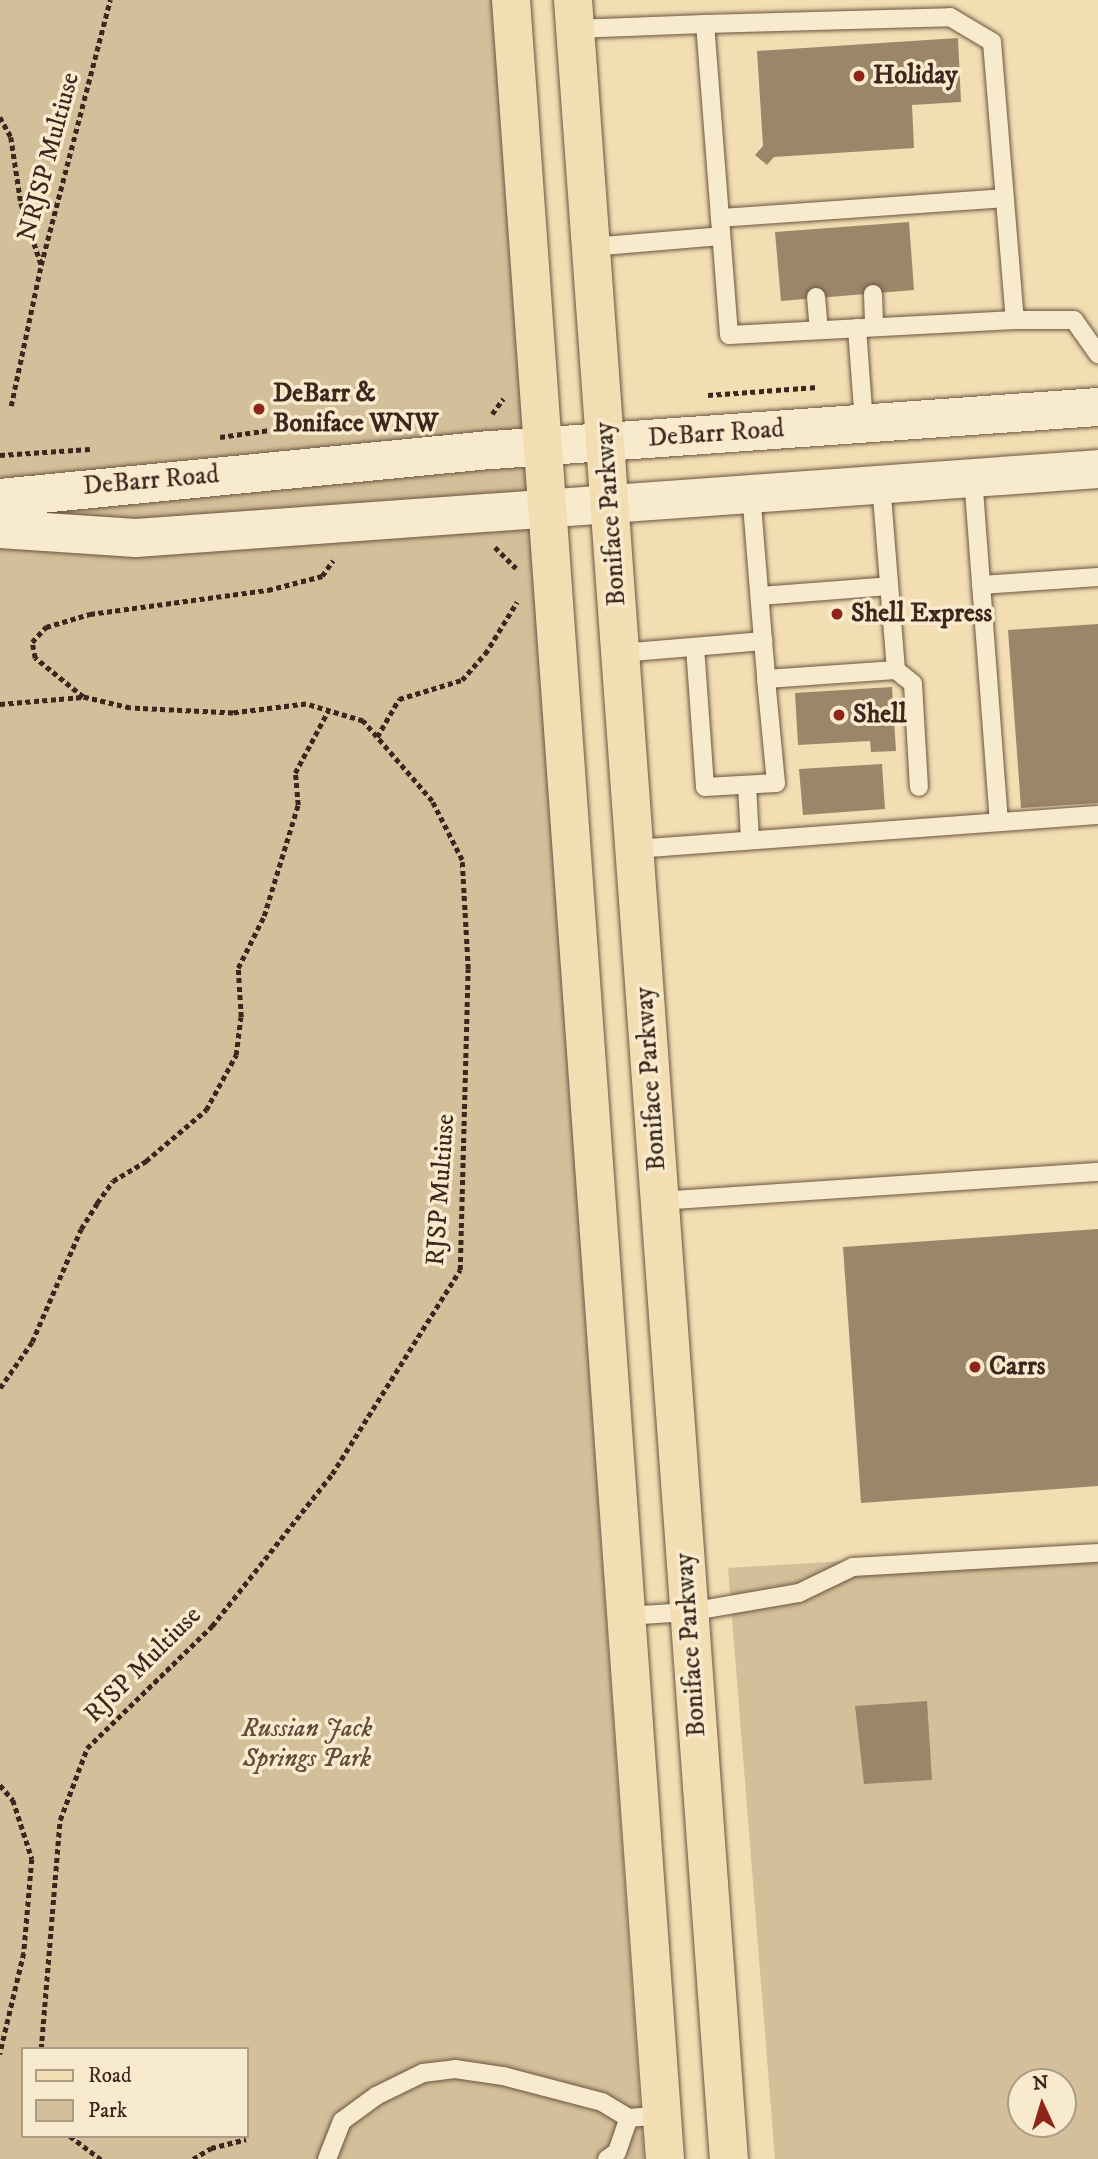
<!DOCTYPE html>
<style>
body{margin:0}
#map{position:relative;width:1098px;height:2159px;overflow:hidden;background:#f2deb2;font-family:"IM FELL DW Pica",serif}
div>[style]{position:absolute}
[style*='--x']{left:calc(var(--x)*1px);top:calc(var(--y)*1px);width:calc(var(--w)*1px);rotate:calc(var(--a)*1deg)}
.green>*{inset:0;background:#d3bf99}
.building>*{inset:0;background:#9b866a}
.path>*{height:4.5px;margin-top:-2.25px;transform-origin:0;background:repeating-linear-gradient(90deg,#3c261d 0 5px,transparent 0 8.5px)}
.roads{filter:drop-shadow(0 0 2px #6a5442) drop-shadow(0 0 2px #6a5442)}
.lane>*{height:18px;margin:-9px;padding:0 9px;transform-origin:9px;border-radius:9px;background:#f7eacd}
.secondary>*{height:38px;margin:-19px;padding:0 19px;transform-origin:19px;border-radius:19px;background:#f7eacd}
.primary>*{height:38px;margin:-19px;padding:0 19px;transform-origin:19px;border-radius:19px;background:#f2deb2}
.dots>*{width:19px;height:19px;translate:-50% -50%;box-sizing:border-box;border:4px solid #f7eacd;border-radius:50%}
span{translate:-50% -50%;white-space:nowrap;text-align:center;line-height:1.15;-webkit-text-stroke:7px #f7eacd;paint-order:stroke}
.poi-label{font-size:26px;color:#3c261d;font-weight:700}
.left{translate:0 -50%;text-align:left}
.street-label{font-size:26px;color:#3c261d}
.park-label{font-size:26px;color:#624c3c;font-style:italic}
.legend{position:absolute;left:21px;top:2047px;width:228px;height:91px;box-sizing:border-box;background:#f7eacd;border:2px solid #ac9c87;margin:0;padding:9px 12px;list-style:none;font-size:21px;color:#3c261d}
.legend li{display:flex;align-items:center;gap:14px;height:35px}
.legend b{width:35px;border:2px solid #ac9c87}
.north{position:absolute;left:1007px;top:2068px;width:70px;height:70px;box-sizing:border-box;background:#f7eacd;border:2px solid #ac9c87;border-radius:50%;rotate:356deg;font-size:19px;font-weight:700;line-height:28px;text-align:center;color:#3c261d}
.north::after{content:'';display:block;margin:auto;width:24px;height:32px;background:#8f2418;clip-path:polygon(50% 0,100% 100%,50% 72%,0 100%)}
</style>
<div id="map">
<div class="green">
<div style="clip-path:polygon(evenodd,0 0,494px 0,644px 2159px,0 2159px,0 0,23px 2049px,247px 2049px,247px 2136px,23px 2136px,23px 2049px)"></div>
<div style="clip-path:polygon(evenodd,1098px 1546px,1098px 2159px,775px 2159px,728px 1568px,1098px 1546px,1021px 2082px,1063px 2082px,1063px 2124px,1021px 2124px,1021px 2082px)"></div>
</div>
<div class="building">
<div style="clip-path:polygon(958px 38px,961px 102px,912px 105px,914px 148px,774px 157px,767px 165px,755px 155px,763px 146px,757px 51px)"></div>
<div style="clip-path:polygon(909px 222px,914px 290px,781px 301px,775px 232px)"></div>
<div style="clip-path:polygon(1098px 624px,1098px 803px,1021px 808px,1008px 630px)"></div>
<div style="clip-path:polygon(892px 687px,896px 751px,871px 752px,870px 741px,798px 745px,795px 693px)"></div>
<div style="clip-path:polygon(882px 764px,885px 809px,803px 815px,799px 769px)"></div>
<div style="clip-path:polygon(1098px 1229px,1098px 1486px,861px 1503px,843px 1247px)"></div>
<div style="clip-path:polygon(927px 1701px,932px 1780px,864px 1784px,855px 1706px)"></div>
</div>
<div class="path">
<div style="--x:0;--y:117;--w:23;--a:61"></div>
<div style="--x:11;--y:137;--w:67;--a:81.4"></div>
<div style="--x:21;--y:203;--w:64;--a:71.8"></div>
<div style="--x:708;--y:395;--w:110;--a:-4.2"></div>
<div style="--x:11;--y:406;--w:144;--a:-78"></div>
<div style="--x:41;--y:265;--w:274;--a:-75.4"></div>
<div style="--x:492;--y:414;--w:19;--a:-54"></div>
<div style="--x:220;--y:437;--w:115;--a:-8"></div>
<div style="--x:334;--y:421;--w:26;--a:4"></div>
<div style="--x:0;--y:455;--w:90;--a:-3.8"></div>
<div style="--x:495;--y:547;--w:30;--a:45"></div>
<div style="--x:0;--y:704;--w:83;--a:-4.8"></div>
<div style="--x:377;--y:737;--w:44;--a:-59.9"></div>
<div style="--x:399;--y:699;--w:66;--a:-16.8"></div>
<div style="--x:462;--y:680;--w:35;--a:-49"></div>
<div style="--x:485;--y:654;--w:61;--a:-58.4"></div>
<div style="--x:0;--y:1388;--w:56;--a:-55.2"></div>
<div style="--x:32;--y:1342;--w:123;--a:-66.6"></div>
<div style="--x:81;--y:1229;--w:31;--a:-58"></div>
<div style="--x:97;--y:1203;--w:27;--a:-54"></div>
<div style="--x:113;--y:1181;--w:39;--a:-31"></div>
<div style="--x:146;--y:1161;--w:79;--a:-40.4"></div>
<div style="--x:206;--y:1110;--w:63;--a:-61.4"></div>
<div style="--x:236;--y:1055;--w:38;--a:-83"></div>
<div style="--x:241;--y:1017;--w:49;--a:-93.5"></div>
<div style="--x:238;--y:968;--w:58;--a:-63.4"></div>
<div style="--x:264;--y:916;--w:116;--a:-73"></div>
<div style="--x:298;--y:805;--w:32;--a:-95"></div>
<div style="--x:295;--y:773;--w:70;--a:-62"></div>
<div style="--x:0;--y:1785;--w:20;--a:49"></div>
<div style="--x:13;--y:1800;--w:62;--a:72.1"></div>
<div style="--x:32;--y:1859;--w:94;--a:94.9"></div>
<div style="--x:24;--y:1953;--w:104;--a:103.4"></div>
<div style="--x:41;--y:2049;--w:230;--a:-85.3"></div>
<div style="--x:60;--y:1820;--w:77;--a:-69.4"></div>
<div style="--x:87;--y:1748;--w:175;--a:-44.3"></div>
<div style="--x:212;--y:1626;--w:194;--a:-51.7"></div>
<div style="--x:332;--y:1474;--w:241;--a:-57.9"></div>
<div style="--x:460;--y:1270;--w:301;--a:-88.5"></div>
<div style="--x:468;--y:969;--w:109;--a:-93.2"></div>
<div style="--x:462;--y:860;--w:66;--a:-117"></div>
<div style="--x:432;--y:801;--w:106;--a:-130.8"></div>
<div style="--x:363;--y:721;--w:59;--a:-163.4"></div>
<div style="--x:306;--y:704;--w:74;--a:173"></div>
<div style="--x:233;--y:713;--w:103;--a:-177.2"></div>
<div style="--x:130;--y:708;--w:48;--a:-166.8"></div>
<div style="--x:83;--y:697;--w:62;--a:-140.9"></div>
<div style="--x:35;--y:658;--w:16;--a:-101"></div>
<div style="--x:32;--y:642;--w:21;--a:-47"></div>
<div style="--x:46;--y:627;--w:46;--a:-16.5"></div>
<div style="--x:90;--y:614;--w:180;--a:-7.7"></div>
<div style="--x:268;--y:590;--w:56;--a:-14.5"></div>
<div style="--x:322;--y:576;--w:19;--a:-55"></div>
<div style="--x:70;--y:2136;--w:39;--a:37"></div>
<div style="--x:193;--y:2159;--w:21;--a:-31"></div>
<div style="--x:211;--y:2148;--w:36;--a:-14"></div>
</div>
<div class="roads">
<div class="lane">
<div style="--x:575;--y:29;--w:130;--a:-2.2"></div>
<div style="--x:705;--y:24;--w:245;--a:-1.6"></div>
<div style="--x:950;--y:17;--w:49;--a:30.8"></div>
<div style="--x:992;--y:42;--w:279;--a:85.3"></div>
<div style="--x:1015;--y:320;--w:286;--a:177"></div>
<div style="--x:729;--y:335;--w:312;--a:-94.4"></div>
<div style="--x:720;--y:218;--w:285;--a:-4"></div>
<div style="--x:591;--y:247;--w:130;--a:-4.8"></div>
<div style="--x:873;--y:294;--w:33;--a:88"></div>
<div style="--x:816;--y:297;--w:33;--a:85"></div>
<div style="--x:1015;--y:320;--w:59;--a:0"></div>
<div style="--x:1074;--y:320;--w:42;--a:54.8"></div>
<div style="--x:857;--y:328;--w:95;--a:85.8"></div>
<div style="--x:973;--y:477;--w:346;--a:85.7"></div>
<div style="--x:981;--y:585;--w:117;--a:-3.9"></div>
<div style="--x:760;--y:596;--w:129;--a:-4.4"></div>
<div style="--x:763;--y:641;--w:38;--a:85"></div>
<div style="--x:766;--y:679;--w:130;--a:-4"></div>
<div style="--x:896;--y:670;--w:187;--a:-94.6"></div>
<div style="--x:695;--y:647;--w:140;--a:85.9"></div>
<div style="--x:705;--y:787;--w:71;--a:-3.2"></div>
<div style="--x:776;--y:783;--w:104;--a:-95.5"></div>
<div style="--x:620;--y:653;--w:144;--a:-4.8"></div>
<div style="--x:763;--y:641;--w:148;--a:-94.6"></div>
<div style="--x:896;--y:670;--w:22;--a:39"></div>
<div style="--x:913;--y:684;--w:103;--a:86.7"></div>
<div style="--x:747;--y:785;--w:55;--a:86.9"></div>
<div style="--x:634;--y:849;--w:465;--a:-4.2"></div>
<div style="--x:660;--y:1201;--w:439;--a:-3.8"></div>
<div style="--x:625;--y:1616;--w:64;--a:-3.6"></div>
<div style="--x:689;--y:1612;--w:112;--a:-9.8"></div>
<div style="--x:799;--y:1593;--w:60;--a:-25.7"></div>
<div style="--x:853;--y:1567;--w:245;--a:-3.3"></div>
<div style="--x:327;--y:2159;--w:41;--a:-68.5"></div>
<div style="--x:342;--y:2121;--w:42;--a:-36.3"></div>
<div style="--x:376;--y:2096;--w:52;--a:-26.1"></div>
<div style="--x:423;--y:2073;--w:32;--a:-7"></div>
<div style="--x:455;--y:2069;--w:49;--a:8.3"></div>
<div style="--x:503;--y:2076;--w:102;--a:14.7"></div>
<div style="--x:602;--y:2102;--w:31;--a:31"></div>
<div style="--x:629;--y:2118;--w:33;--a:-5"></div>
<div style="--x:607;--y:2159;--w:12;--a:-35"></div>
<div style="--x:617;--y:2152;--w:36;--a:-71"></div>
</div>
<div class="secondary">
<div style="--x:0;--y:498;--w:494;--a:-5.6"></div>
<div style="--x:492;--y:450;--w:608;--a:-4.06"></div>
<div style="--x:0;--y:529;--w:136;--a:3.8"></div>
<div style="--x:136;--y:538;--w:964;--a:-4.1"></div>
</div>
<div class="primary">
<div style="--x:511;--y:0;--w:2164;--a:85.92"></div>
<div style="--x:573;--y:0;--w:2165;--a:85.87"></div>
</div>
</div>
<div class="dots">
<div style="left:859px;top:76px;background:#8f2418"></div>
<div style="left:259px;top:409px;background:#8f2418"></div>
<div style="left:837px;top:614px;background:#8f2418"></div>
<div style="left:839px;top:715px;background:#8f2418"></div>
<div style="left:975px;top:1367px;background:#8f2418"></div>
</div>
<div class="poi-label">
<span class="left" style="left:873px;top:76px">Holiday</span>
<span class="left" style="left:273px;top:409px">DeBarr &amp;<br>Boniface WNW</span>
<span class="left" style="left:851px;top:614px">Shell Express</span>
<span class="left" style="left:853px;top:715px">Shell</span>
<span class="left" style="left:989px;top:1367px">Carrs</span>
</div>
<div class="street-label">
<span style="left:49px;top:157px;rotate:-75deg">NRJSP Multiuse</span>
<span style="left:716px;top:434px;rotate:-4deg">DeBarr Road</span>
<span style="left:151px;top:481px;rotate:-5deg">DeBarr Road</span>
<span style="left:611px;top:514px;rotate:-94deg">Boniface Parkway</span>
<span style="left:651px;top:1079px;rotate:-94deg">Boniface Parkway</span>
<span style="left:441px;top:1190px;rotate:-86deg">RJSP Multiuse</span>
<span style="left:691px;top:1645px;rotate:-94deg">Boniface Parkway</span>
<span style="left:143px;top:1665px;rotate:-45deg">RJSP Multiuse</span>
</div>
<div class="park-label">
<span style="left:307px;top:1744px">Russian Jack<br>Springs Park</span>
</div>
<ul class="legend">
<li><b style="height:9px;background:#f2deb2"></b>Road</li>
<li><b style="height:19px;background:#d3bf99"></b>Park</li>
</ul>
<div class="north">N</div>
</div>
